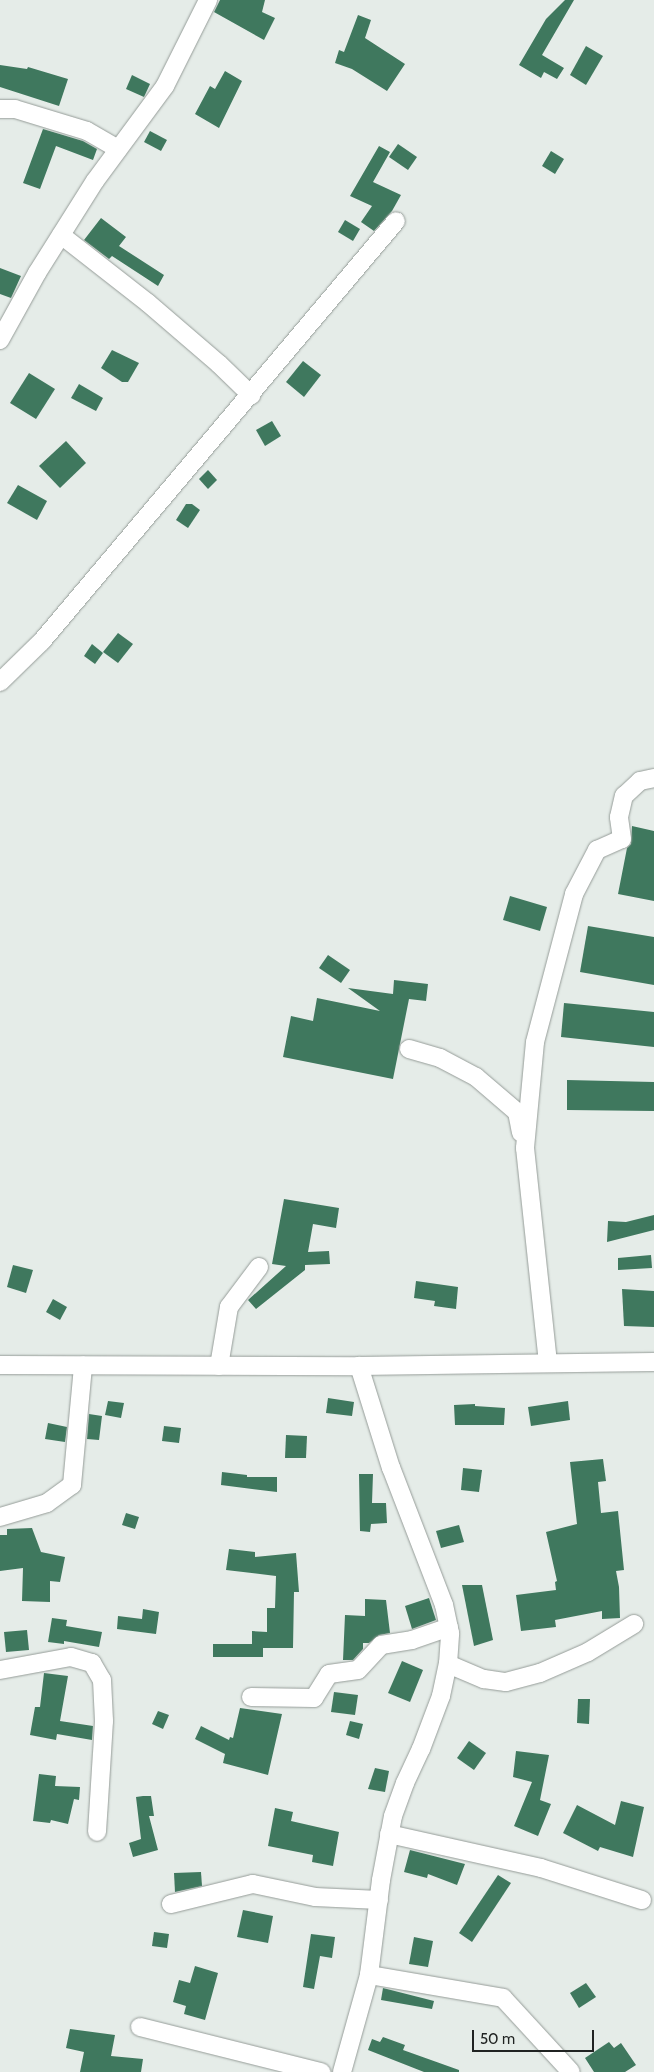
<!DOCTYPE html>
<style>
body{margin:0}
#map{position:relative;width:654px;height:2072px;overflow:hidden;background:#e5ece8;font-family:Cabin,sans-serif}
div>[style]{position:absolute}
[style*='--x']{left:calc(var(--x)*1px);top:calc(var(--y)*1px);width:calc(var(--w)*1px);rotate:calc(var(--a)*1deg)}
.building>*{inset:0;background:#3f785e}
.roads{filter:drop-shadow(0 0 1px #959c98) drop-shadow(0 0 1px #959c98)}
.minor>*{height:18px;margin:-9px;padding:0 9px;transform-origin:9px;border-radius:9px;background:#fff}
span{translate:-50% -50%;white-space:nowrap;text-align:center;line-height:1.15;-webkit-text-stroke:4.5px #e5ece8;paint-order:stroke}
.scale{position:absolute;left:472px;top:2030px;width:122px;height:22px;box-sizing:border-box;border:2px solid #202322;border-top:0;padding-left:6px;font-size:15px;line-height:18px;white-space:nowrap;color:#202322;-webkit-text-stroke:4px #e5ece8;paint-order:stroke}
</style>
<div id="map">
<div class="building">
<div style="clip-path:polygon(220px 0,265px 0,262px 12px,275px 18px,264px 40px,214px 12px)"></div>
<div style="clip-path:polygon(565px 0,574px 0,542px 55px,564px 68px,557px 79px,544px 72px,541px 78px,519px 65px,546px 19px)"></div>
<div style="clip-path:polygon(358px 15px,371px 20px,365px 38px,405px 64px,387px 91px,352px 69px,335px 63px,339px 50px,344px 52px)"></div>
<div style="clip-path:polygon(586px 46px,603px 56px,586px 85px,570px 75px)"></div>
<div style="clip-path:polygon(0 65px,27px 69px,28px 67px,68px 79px,59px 106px,0 87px)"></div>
<div style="clip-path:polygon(225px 71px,242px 81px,219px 128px,195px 114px,210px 86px,215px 89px)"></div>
<div style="clip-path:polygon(132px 75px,150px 84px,144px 97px,126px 89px)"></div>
<div style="clip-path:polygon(43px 129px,83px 141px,97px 149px,93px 160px,56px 146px,40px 189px,23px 183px)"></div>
<div style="clip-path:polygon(150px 131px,167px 140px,161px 151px,144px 142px)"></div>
<div style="clip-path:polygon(398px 144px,417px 157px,408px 170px,389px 157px)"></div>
<div style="clip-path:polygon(379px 146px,390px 152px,373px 182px,401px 195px,392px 211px,374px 231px,361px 222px,372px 206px,350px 196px)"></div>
<div style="clip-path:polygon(551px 151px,564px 159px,555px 174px,542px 166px)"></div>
<div style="clip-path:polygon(101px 218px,126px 237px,119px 246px,164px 275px,158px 286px,112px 256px,109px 259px,84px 240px)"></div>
<div style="clip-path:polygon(345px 220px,360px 229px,353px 241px,338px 232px)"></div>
<div style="clip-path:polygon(0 268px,21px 276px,11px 298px,0 294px)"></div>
<div style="clip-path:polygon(112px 350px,139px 363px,128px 382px,122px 382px,101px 368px)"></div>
<div style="clip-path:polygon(303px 361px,321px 375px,304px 397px,286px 382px)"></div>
<div style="clip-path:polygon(29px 373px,55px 389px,36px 419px,10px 403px)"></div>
<div style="clip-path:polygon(79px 384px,103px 398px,96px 411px,71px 398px)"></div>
<div style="clip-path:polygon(272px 421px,281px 436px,265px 446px,256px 430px)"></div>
<div style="clip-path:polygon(66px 441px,86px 463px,60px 488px,39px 466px)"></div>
<div style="clip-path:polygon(208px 470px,217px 480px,208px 489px,199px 479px)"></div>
<div style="clip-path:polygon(18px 485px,47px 501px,37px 520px,7px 503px)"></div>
<div style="clip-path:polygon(186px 504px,192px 504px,200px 510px,188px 528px,176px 520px)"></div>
<div style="clip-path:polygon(118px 633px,133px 644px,118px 663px,103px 652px)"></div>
<div style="clip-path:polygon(92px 644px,103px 653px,95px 664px,84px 656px)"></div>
<div style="clip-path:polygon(632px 826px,654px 831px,654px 901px,618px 894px,627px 848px,631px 844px)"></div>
<div style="clip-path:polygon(510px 896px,547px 907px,540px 931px,503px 920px)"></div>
<div style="clip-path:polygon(588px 926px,654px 937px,654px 985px,580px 972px)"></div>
<div style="clip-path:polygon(328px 955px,350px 970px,341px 983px,319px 968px)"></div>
<div style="clip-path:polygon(394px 980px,428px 984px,426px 1001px,409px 999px,393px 1079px,283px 1057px,291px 1016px,313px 1021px,317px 998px,380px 1011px,348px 988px,393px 994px)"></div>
<div style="clip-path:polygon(564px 1003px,654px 1012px,654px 1047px,561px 1037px)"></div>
<div style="clip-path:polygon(567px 1080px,654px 1082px,654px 1111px,567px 1110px)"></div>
<div style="clip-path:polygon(284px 1199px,339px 1208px,336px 1228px,313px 1224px,308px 1252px,329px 1251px,330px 1264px,305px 1265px,305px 1270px,256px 1309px,248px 1300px,286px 1266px,272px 1264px)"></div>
<div style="clip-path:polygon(654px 1215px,654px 1230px,607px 1242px,608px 1221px,626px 1222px)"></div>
<div style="clip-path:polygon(651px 1255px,652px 1268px,618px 1270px,618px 1258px)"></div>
<div style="clip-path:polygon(13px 1265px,33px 1270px,26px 1293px,7px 1287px)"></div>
<div style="clip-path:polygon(416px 1281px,458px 1287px,456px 1309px,434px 1306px,435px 1301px,414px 1298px)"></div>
<div style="clip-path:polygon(622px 1289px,654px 1291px,654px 1327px,624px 1326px)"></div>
<div style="clip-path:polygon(53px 1299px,67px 1307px,60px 1320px,46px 1312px)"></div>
<div style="clip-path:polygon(328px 1398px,354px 1402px,352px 1416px,326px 1413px)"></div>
<div style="clip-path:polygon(108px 1401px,124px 1403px,121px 1418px,105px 1415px)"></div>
<div style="clip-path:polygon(568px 1401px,570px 1420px,531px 1426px,528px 1407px)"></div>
<div style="clip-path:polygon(475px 1404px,475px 1406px,505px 1408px,504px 1425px,455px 1425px,454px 1405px)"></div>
<div style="clip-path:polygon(89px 1414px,102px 1416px,99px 1440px,87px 1439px)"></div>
<div style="clip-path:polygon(48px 1423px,67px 1427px,65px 1442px,45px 1439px)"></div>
<div style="clip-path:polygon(164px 1426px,181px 1428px,179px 1443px,162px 1441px)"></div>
<div style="clip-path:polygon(286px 1435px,307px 1436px,306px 1458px,285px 1458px)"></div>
<div style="clip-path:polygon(603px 1459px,606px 1481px,598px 1482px,601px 1513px,618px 1511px,624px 1570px,616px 1571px,619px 1587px,620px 1618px,602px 1619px,602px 1611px,555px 1620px,556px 1627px,521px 1631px,516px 1595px,556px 1590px,555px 1582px,557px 1581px,546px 1532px,577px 1524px,570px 1462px)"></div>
<div style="clip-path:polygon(463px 1468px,482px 1470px,479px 1492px,461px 1490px)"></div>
<div style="clip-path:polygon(222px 1472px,247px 1475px,247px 1477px,277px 1477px,277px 1492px,221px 1485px)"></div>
<div style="clip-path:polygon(359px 1474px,373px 1474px,372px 1503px,386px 1503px,387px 1523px,371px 1524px,370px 1532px,360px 1531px)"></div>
<div style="clip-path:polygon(126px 1513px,139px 1517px,135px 1529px,122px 1525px)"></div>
<div style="clip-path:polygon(459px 1525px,464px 1542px,441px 1548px,436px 1531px)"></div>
<div style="clip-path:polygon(32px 1528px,41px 1552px,65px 1557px,60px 1582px,50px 1581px,50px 1602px,22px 1601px,23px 1568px,0 1571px,0 1535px,7px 1535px,7px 1529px)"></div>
<div style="clip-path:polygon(229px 1549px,255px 1552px,255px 1557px,296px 1553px,299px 1592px,294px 1592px,293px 1648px,263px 1648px,263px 1657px,213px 1657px,213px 1644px,252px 1644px,252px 1631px,267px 1632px,267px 1608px,275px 1608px,276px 1576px,226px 1570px)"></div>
<div style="clip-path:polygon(462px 1585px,482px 1585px,493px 1640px,474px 1646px)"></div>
<div style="clip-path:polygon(429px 1598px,436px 1620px,412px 1629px,405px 1606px)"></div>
<div style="clip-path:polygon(365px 1599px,386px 1600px,390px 1633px,379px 1635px,369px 1643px,363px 1643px,363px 1649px,353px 1660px,343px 1660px,345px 1615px,365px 1616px)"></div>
<div style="clip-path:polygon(143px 1609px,159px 1612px,156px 1634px,117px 1629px,118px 1616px,142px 1619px)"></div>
<div style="clip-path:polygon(52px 1618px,67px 1620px,66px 1626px,102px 1632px,99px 1647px,64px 1641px,64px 1644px,48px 1642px)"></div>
<div style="clip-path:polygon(27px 1630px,29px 1650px,6px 1652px,4px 1632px)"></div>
<div style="clip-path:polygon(402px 1661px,423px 1670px,410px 1702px,388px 1693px)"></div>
<div style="clip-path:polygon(44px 1673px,68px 1676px,60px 1721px,93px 1726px,92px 1740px,57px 1734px,56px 1740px,30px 1735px,35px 1707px,40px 1707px)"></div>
<div style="clip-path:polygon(334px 1692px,358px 1695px,355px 1715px,331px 1712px)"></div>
<div style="clip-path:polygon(578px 1699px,590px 1699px,589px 1724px,577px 1723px)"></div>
<div style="clip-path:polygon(240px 1708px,282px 1714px,268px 1775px,223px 1763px,225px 1754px,195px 1739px,201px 1726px,229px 1740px,230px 1737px,233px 1738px)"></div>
<div style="clip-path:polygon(158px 1711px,169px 1715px,163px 1729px,152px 1724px)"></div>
<div style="clip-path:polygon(350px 1721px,363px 1724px,359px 1739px,346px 1735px)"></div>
<div style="clip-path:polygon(469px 1741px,486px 1753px,474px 1770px,457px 1758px)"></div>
<div style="clip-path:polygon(516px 1751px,549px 1755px,540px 1800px,551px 1804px,538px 1836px,514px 1826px,532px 1782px,513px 1777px)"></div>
<div style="clip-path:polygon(375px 1768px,389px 1771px,385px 1792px,368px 1789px)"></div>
<div style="clip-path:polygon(39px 1774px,56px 1776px,55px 1786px,80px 1787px,79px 1800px,74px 1799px,68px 1824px,51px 1820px,50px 1823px,33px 1821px)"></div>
<div style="clip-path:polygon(143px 1796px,151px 1796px,154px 1816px,149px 1816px,158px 1850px,133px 1857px,129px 1843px,141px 1839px,136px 1797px)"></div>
<div style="clip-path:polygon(621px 1801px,644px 1807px,633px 1857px,600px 1847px,598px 1851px,563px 1833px,577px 1805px,615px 1825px)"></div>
<div style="clip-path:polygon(275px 1808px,293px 1812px,291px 1821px,339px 1832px,333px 1866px,312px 1862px,313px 1855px,268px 1846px)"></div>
<div style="clip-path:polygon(410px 1850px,465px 1864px,457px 1885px,428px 1874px,427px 1878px,404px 1872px)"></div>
<div style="clip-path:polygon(201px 1872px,202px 1886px,175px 1892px,174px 1873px)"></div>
<div style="clip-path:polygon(498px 1875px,511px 1883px,472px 1942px,459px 1933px)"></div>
<div style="clip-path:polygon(243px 1910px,273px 1916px,268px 1943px,237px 1937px)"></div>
<div style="clip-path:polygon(154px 1932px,169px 1934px,167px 1948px,152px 1946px)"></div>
<div style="clip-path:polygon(311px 1934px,335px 1937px,332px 1958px,320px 1956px,314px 1989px,303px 1987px)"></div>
<div style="clip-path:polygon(414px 1937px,433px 1941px,428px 1967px,409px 1964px)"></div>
<div style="clip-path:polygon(195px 1966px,218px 1973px,205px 2020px,184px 2014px,186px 2006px,173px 2002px,179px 1980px,190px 1983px)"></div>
<div style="clip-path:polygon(586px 1983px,596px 1997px,579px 2008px,570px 1993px)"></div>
<div style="clip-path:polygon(383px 1988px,434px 2001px,432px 2009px,381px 2000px)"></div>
<div style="clip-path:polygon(70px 2029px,115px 2035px,111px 2056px,143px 2059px,141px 2072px,80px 2072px,84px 2052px,66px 2048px)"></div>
<div style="clip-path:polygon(383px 2037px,405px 2045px,403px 2050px,459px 2070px,459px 2072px,424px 2072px,368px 2050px,372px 2039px,380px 2042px)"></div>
<div style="clip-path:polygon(609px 2042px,614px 2048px,621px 2043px,636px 2065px,625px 2072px,594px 2072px,585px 2058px)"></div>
</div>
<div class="roads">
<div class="minor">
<div style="--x:0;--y:109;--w:15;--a:0"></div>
<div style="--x:15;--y:109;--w:75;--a:17"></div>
<div style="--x:87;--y:131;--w:36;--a:30"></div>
<div style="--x:61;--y:235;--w:110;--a:38"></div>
<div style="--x:148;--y:303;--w:94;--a:40.7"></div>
<div style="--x:219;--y:364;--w:45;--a:44.1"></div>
<div style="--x:0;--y:340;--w:77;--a:-61.1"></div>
<div style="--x:37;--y:273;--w:109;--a:-57.8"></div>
<div style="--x:95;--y:181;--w:118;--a:-53.6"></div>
<div style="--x:165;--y:86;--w:96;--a:-63.4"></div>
<div style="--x:0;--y:682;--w:59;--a:-44.3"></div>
<div style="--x:42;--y:641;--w:549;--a:-49.87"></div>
<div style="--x:409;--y:1049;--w:32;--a:16"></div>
<div style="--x:440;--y:1058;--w:41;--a:27.8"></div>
<div style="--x:476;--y:1077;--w:54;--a:40.5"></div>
<div style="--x:517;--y:1112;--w:21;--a:79"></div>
<div style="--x:548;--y:1363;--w:216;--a:-96.1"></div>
<div style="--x:525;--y:1148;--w:106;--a:-84.6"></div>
<div style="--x:535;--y:1042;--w:153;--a:-75.2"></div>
<div style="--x:574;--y:894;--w:50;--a:-62.4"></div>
<div style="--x:597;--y:850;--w:27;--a:-24"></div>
<div style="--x:622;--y:839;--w:22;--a:-98"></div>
<div style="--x:619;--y:817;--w:22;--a:-77"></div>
<div style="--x:624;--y:796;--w:22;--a:-43"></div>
<div style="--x:640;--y:781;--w:14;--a:-12"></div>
<div style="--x:0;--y:1365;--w:359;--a:0.2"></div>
<div style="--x:359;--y:1366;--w:295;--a:-0.8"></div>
<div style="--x:219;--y:1366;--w:60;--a:-80.4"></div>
<div style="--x:229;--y:1307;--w:50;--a:-53.1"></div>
<div style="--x:0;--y:1517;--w:49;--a:-16.6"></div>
<div style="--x:47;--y:1503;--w:31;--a:-36"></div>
<div style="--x:72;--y:1485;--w:120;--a:-84.7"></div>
<div style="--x:448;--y:1664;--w:39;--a:23"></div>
<div style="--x:484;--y:1679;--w:22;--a:8"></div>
<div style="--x:506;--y:1682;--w:35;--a:-15"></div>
<div style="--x:540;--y:1673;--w:52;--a:-23.6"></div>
<div style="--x:588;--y:1652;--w:54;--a:-31.3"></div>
<div style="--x:0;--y:1670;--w:72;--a:-10.4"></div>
<div style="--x:71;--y:1657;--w:22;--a:16"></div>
<div style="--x:92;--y:1663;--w:20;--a:60"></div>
<div style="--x:102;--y:1680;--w:41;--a:87.2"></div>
<div style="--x:104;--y:1721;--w:111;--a:93.6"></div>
<div style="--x:251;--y:1697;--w:63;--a:0.9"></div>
<div style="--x:314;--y:1698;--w:28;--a:-58"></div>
<div style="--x:329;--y:1674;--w:29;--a:-8"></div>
<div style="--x:358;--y:1670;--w:34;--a:-47"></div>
<div style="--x:381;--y:1645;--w:31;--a:-9"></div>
<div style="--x:412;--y:1640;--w:39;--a:-19"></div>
<div style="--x:389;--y:1834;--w:156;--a:12.6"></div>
<div style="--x:541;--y:1868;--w:106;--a:17.6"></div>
<div style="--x:171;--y:1904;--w:84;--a:-13.7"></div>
<div style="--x:253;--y:1884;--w:63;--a:11.8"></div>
<div style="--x:315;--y:1897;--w:64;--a:2.7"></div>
<div style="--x:369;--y:1975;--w:136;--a:9.7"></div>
<div style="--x:503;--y:1998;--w:100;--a:47.4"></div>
<div style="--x:140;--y:2027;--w:187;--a:14"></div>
<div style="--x:342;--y:2072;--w:101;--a:-74.4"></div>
<div style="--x:369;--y:1975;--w:96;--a:-82.8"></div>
<div style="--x:381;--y:1880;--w:65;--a:-79.4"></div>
<div style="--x:393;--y:1816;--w:35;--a:-70"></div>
<div style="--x:405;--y:1783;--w:38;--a:-65"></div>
<div style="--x:421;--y:1749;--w:57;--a:-69.3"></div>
<div style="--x:441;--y:1696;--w:33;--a:-78"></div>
<div style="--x:448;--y:1664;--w:31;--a:-86"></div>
<div style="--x:450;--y:1633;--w:29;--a:-102"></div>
<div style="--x:444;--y:1605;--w:147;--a:-111.1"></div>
<div style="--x:391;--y:1468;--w:107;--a:-107.4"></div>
</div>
</div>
<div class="scale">50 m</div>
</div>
